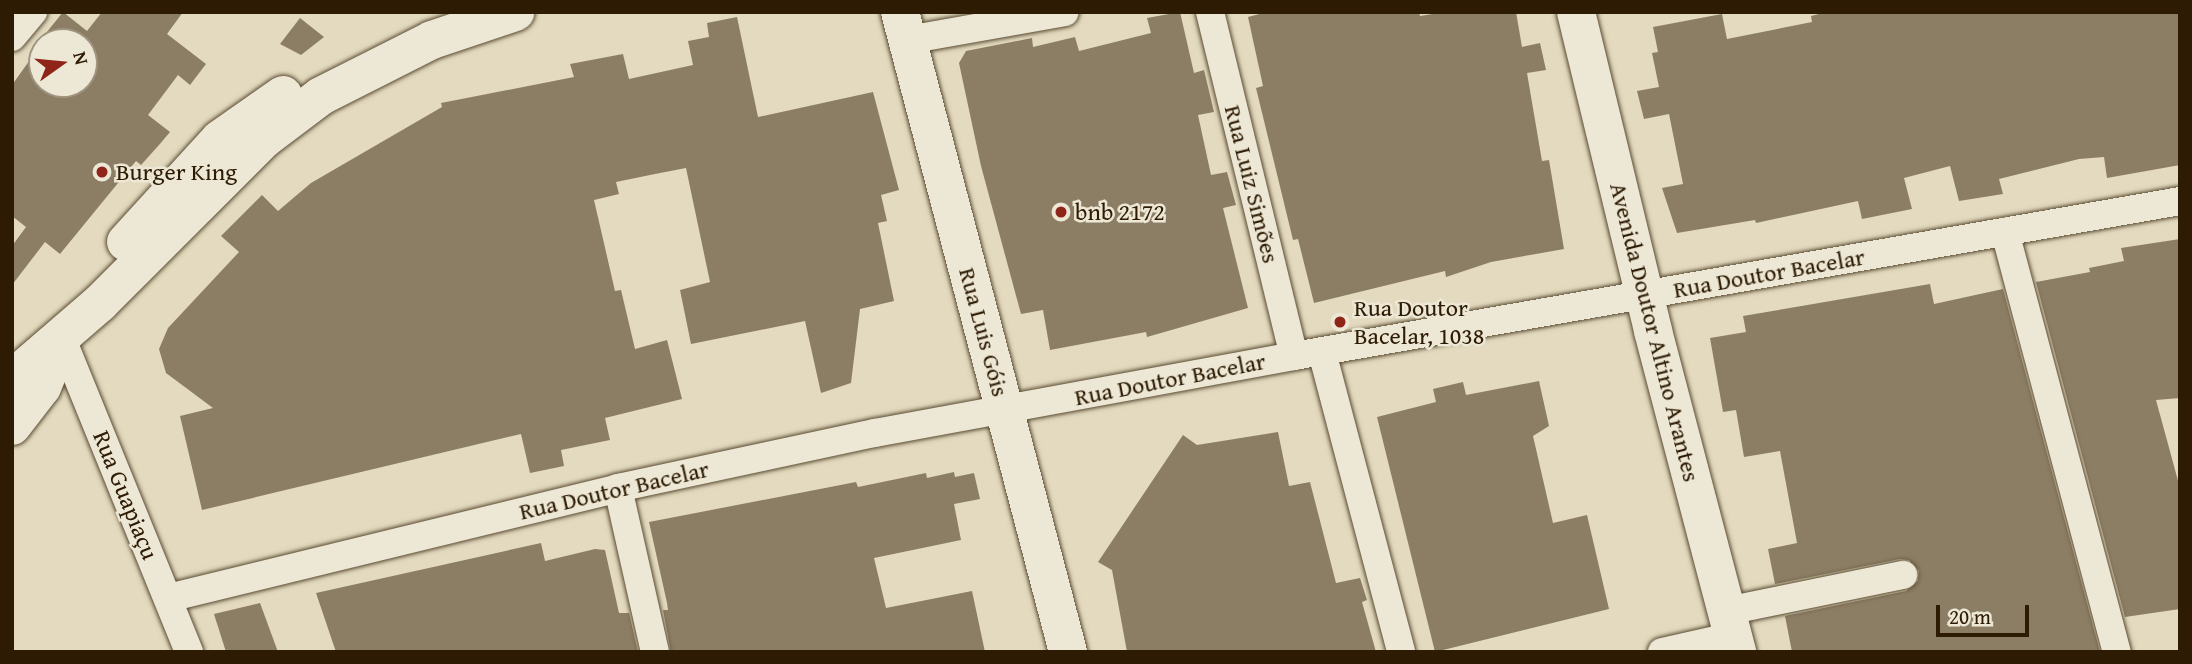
<!DOCTYPE html>
<meta charset="utf-8">
<style>
body{margin:0}
#map{position:relative;width:2192px;height:664px;overflow:hidden;background:#e3dabf;font-family:"Gentium Book Plus",serif}
div>[style]{position:absolute}
[style*='--x']{left:calc(var(--x)*1px);top:calc(var(--y)*1px);width:calc(var(--w)*1px);rotate:calc(var(--a)*1deg)}
.building>*{inset:0;background:#8c7e65}
.roads{filter:drop-shadow(0 0 2px #5a4b32) drop-shadow(0 0 2px #5a4b32)}
.street>*{height:28px;margin:-14px;padding:0 14px;transform-origin:14px;border-radius:14px;background:#ede7d5}
.secondary>*{height:38px;margin:-19px;padding:0 19px;transform-origin:19px;border-radius:19px;background:#ede7d5}
.dots>*{width:19px;height:19px;translate:-50% -50%;box-sizing:border-box;border:4px solid #ede7d5;border-radius:50%}
span{translate:-50% -50%;white-space:nowrap;text-align:center;line-height:1.15;-webkit-text-stroke:5px #ede7d5;paint-order:stroke}
.poi-label{font-size:24px;color:#2d1b03}
.left{translate:0 -50%;text-align:left}
.street-label{font-size:24px;color:#2d1b03}
.frame{position:absolute;inset:0;border:14px solid #2d1b03;pointer-events:none}
.north{position:absolute;left:28px;top:28px;width:70px;height:70px;box-sizing:border-box;background:#ede7d5;border:2px solid #a09581;border-radius:50%;rotate:75deg;font-size:19px;font-weight:700;line-height:28px;text-align:center;color:#2d1b03}
.north::after{content:'';display:block;margin:auto;width:24px;height:32px;background:#8f2418;clip-path:polygon(50% 0,100% 100%,50% 72%,0 100%)}
.scale{position:absolute;left:1936px;top:605px;width:93px;height:32px;box-sizing:border-box;border:4px solid #2d1b03;border-top:0;padding-left:9px;font-size:21px;line-height:24px;white-space:nowrap;color:#2d1b03;-webkit-text-stroke:5px #ede7d5;paint-order:stroke}
</style>
<div id="map">
<div class="building">
<div style="clip-path:polygon(evenodd,63px 12px,87px 31px,102px 12px,183px 12px,167px 34px,206px 64px,190px 85px,178px 75px,148px 115px,170px 132px,159px 145px,141px 165px,136px 161px,60px 254px,45px 242px,12px 285px,12px 246px,26px 227px,12px 216px,12px 85px,37px 50px,34px 48px,63px 12px,42px 42px,84px 42px,84px 84px,42px 84px,42px 42px)"></div>
<div style="clip-path:polygon(1180px 12px,1194px 73px,1204px 70px,1214px 112px,1198px 115px,1211px 175px,1227px 172px,1236px 205px,1223px 208px,1248px 308px,1147px 337px,1146px 332px,1050px 350px,1043px 310px,1021px 314px,981px 166px,959px 63px,966px 51px,1032px 38px,1033px 47px,1075px 37px,1079px 51px,1151px 33px,1147px 18px)"></div>
<div style="clip-path:polygon(1267px 12px,1419px 12px,1420px 16px,1445px 12px,1516px 12px,1522px 47px,1540px 43px,1546px 70px,1527px 73px,1542px 161px,1549px 160px,1564px 249px,1491px 262px,1446px 277px,1445px 271px,1314px 303px,1298px 239px,1293px 240px,1256px 88px,1263px 86px,1248px 17px)"></div>
<div style="clip-path:polygon(1827px 12px,2180px 12px,2180px 165px,2107px 178px,2104px 157px,2079px 159px,1999px 179px,2003px 194px,1959px 201px,1950px 166px,1904px 178px,1912px 209px,1862px 219px,1858px 201px,1756px 223px,1755px 220px,1677px 233px,1662px 188px,1683px 184px,1669px 114px,1644px 119px,1637px 91px,1659px 87px,1652px 53px,1658px 52px,1653px 27px,1722px 14px,1727px 39px,1812px 22px,1811px 16px)"></div>
<div style="clip-path:polygon(737px 17px,758px 117px,873px 92px,899px 190px,881px 195px,887px 221px,878px 223px,894px 301px,860px 309px,851px 383px,821px 393px,805px 321px,691px 344px,680px 290px,710px 282px,686px 168px,655px 174px,616px 182px,619px 194px,594px 200px,615px 291px,621px 290px,635px 349px,667px 340px,682px 399px,605px 418px,610px 440px,561px 450px,564px 466px,530px 473px,521px 434px,202px 510px,180px 416px,213px 408px,166px 373px,159px 349px,168px 328px,239px 252px,221px 236px,262px 195px,278px 211px,311px 183px,442px 107px,441px 103px,574px 77px,570px 64px,623px 54px,629px 79px,693px 65px,688px 41px,709px 37px,707px 23px)"></div>
<div style="clip-path:polygon(300px 18px,324px 37px,301px 55px,280px 44px)"></div>
<div style="clip-path:polygon(2180px 239px,2180px 398px,2156px 400px,2180px 488px,2180px 609px,2125px 617px,2036px 282px,2090px 272px,2089px 268px,2124px 261px,2121px 248px)"></div>
<div style="clip-path:polygon(1930px 284px,1934px 304px,2003px 289px,2100px 652px,1792px 652px,1785px 616px,1906px 591px,1918px 581px,1919px 571px,1909px 560px,1900px 559px,1775px 584px,1768px 549px,1797px 543px,1780px 451px,1744px 457px,1736px 410px,1723px 412px,1710px 338px,1746px 332px,1743px 316px)"></div>
<div style="clip-path:polygon(1539px 381px,1549px 426px,1533px 436px,1553px 523px,1587px 515px,1609px 609px,1435px 652px,1377px 417px,1436px 402px,1433px 389px,1463px 382px,1466px 395px)"></div>
<div style="clip-path:polygon(1278px 432px,1289px 486px,1310px 482px,1336px 583px,1360px 578px,1367px 600px,1362px 602px,1376px 652px,1127px 652px,1112px 570px,1098px 562px,1183px 435px,1197px 445px)"></div>
<div style="clip-path:polygon(954px 472px,955px 477px,974px 473px,980px 499px,954px 504px,961px 540px,874px 558px,886px 608px,972px 591px,985px 652px,671px 652px,663px 610px,668px 610px,667px 603px,649px 522px,856px 482px,858px 487px,926px 473px,927px 478px)"></div>
<div style="clip-path:polygon(541px 543px,545px 561px,595px 549px,605px 550px,619px 613px,629px 613px,638px 652px,336px 652px,316px 593px)"></div>
<div style="clip-path:polygon(260px 603px,278px 652px,226px 652px,214px 614px)"></div>
</div>
<div class="roads">
<div class="street">
<div style="--x:1210;--y:12;--w:354;--a:76.3"></div>
<div style="--x:12;--y:37;--w:33;--a:-50"></div>
<div style="--x:907;--y:40;--w:160;--a:-10"></div>
<div style="--x:2005;--y:232;--w:435;--a:75.1"></div>
<div style="--x:62;--y:339;--w:338;--a:67.9"></div>
<div style="--x:1322;--y:352;--w:310;--a:75.2"></div>
<div style="--x:618;--y:488;--w:168;--a:77.3"></div>
<div style="--x:168;--y:598;--w:463;--a:-13.7"></div>
<div style="--x:618;--y:488;--w:263;--a:-12.1"></div>
<div style="--x:875;--y:433;--w:426;--a:-10.4"></div>
<div style="--x:1294;--y:356;--w:899;--a:-9.92"></div>
<div style="--x:1727;--y:611;--w:180;--a:-11.6"></div>
<div style="--x:1662;--y:652;--w:73;--a:-12.7"></div>
</div>
<div class="secondary">
<div style="--x:900;--y:12;--w:662;--a:75.29"></div>
<div style="--x:1576;--y:12;--w:328;--a:76.4"></div>
<div style="--x:1653;--y:331;--w:332;--a:75.3"></div>
<div style="--x:126;--y:242;--w:139;--a:-47.6"></div>
<div style="--x:220;--y:139;--w:77;--a:-34.9"></div>
<div style="--x:12;--y:379;--w:116;--a:-40.8"></div>
<div style="--x:100;--y:303;--w:232;--a:-45"></div>
<div style="--x:264;--y:139;--w:71;--a:-37"></div>
<div style="--x:321;--y:96;--w:124;--a:-26.8"></div>
<div style="--x:432;--y:40;--w:88;--a:-18.6"></div>
<div style="--x:12;--y:426;--w:49;--a:-52.4"></div>
<div style="--x:42;--y:387;--w:54;--a:-67.2"></div>
</div>
</div>
<div class="dots">
<div style="left:102px;top:172px;background:#8f2418"></div>
<div style="left:1061px;top:212px;background:#8f2418"></div>
<div style="left:1340px;top:322px;background:#8f2418"></div>
</div>
<div class="poi-label">
<span class="left" style="left:116px;top:172px">Burger King</span>
<span class="left" style="left:1075px;top:212px">bnb 2172</span>
<span class="left" style="left:1354px;top:322px">Rua Doutor<br>Bacelar, 1038</span>
</div>
<div class="street-label">
<span style="left:1252px;top:184px;rotate:76deg">Rua Luiz Simões</span>
<span style="left:1769px;top:273px;rotate:-10deg">Rua Doutor Bacelar</span>
<span style="left:984px;top:332px;rotate:75deg">Rua Luis Góis</span>
<span style="left:1655px;top:332px;rotate:76deg">Avenida Doutor Altino Arantes</span>
<span style="left:1170px;top:379px;rotate:-11deg">Rua Doutor Bacelar</span>
<span style="left:614px;top:490px;rotate:-13deg">Rua Doutor Bacelar</span>
<span style="left:126px;top:495px;rotate:68deg">Rua Guapiaçu</span>
</div>
<div class="frame"></div>
<div class="north">N</div>
<div class="scale">20 m</div>
</div>
